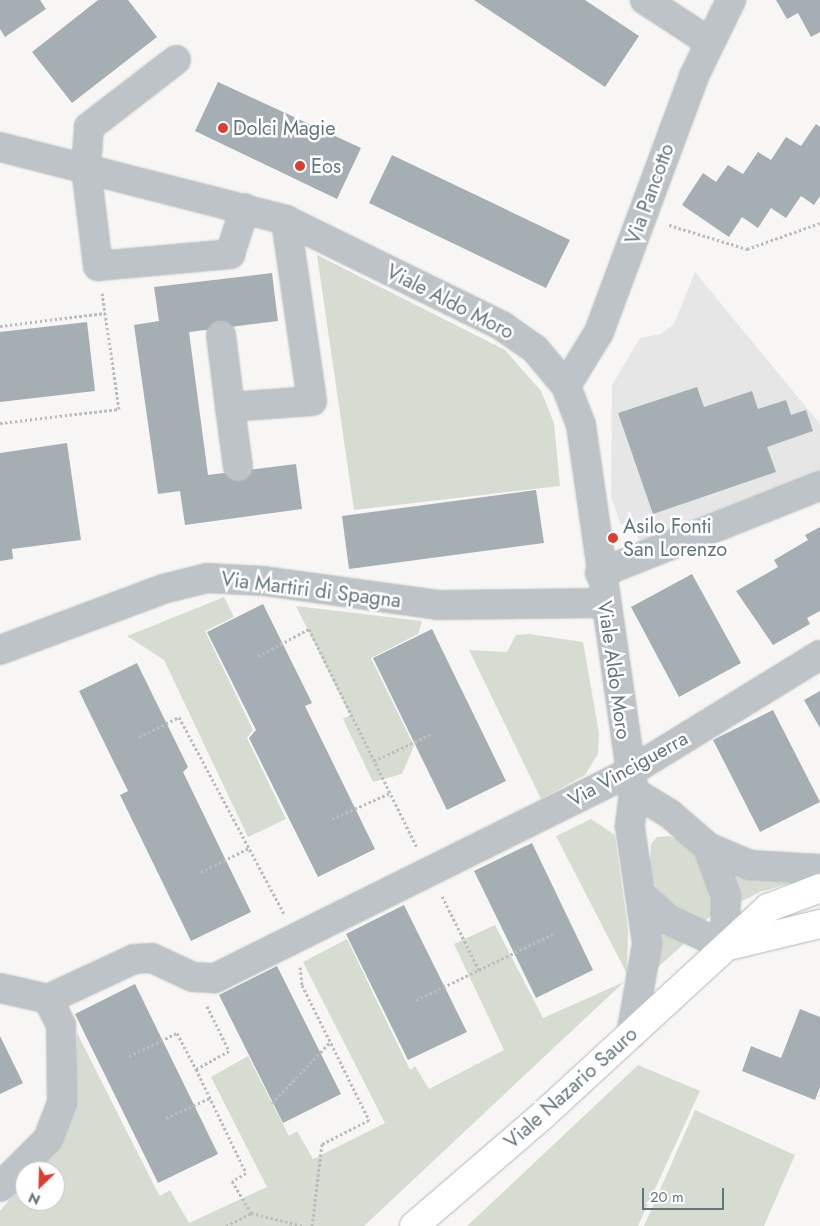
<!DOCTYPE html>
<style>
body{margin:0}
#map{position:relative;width:820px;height:1226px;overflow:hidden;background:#f7f6f4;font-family:Jost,sans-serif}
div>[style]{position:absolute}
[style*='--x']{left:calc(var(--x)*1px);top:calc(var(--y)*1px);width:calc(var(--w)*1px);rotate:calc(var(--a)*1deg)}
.built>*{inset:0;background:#e5e6e5}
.green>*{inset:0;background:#d7dcd3}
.building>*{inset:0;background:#a5afb3}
.path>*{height:3px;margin-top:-1.5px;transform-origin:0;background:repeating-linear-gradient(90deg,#babdbf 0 2.5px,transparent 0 5px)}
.roads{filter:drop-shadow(0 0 1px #b1b7ba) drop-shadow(0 0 1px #b1b7ba)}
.minor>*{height:28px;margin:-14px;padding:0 14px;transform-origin:14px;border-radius:14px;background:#bdc3c6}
.major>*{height:28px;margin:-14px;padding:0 14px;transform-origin:14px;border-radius:14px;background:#fff}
.dots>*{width:14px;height:14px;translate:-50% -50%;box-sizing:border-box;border:2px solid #fff;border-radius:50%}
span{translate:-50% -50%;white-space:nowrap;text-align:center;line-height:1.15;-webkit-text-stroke:5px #fff;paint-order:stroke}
.poi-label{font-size:20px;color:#63767e}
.left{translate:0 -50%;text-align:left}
.street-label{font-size:20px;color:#63767e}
.north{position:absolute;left:15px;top:1161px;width:50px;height:50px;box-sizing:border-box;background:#fff;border:1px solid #c1c8cb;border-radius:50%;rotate:204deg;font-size:14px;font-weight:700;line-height:20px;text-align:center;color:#63767e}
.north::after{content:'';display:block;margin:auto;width:18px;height:22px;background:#dc3e2e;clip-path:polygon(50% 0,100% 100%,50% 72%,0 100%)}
.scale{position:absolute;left:642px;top:1188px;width:82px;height:22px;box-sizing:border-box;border:2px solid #63767e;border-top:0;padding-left:6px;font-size:15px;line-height:18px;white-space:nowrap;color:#63767e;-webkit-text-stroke:4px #fff;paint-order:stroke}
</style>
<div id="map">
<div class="built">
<div style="clip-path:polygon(695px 272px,820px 424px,820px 471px,641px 546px,632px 521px,621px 525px,611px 497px,612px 385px,640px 338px,661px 334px,674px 324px)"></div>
</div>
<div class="green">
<div style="clip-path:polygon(317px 255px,505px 350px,541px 391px,554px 423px,560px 486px,354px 510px)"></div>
<div style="clip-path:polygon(224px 597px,234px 617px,205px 631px,253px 730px,247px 738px,286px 819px,248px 837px,164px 660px,127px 636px)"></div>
<div style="clip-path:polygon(296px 606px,422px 621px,418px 634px,371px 658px,414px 746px,402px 774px,373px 782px,343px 719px,350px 715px)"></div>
<div style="clip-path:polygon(529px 634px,583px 642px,599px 733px,598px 754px,585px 775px,541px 799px,469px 650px,507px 652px,516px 635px)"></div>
<div style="clip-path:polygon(591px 819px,615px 835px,628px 930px,627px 974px,556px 836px)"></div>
<div style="clip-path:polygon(668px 836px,679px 839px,703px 863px,714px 897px,712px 915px,700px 925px,680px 915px,649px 878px,651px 844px,657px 837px)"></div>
<div style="clip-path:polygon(728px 869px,801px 880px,760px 892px,734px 905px)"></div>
<div style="clip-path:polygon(654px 921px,686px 942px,656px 969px)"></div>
<div style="clip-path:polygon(495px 925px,543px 1018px,624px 982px,364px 1226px,0 1226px,0 1211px,25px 1181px,25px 1201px,55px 1201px,55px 1171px,33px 1171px,75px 1097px,77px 1033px,157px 1191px,160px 1196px,170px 1190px,189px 1223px,267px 1187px,211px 1077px,248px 1056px,289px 1136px,297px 1131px,313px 1159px,385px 1123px,303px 962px,347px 939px,410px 1070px,415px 1066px,429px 1089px,504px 1050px,454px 944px)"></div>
<div style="clip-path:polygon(638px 1065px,700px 1091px,638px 1226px,467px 1226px)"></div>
<div style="clip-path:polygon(695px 1110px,795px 1155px,764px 1226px,644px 1226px)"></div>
</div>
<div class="building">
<div style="clip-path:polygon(0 0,40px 0,46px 9px,5px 37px,0 29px)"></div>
<div style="clip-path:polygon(98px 0,128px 0,157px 37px,72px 103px,32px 52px)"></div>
<div style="clip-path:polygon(474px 0,585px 0,639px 36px,605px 87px)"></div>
<div style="clip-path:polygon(776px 0,820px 0,820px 32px,811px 37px,798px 13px,787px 19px)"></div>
<div style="clip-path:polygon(218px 82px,361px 148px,337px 199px,195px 131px)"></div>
<div style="clip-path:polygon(816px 124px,820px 127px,820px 196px,814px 205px,801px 196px,786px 218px,771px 208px,758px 228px,742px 217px,729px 237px,682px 205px,703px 173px,716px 182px,728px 165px,743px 174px,758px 152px,771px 160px,786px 137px,801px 146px)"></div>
<div style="clip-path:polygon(392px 155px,570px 240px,546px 288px,369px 203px)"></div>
<div style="clip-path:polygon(272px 273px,278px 321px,189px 332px,208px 475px,296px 464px,302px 509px,185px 525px,180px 491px,158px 494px,134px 325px,159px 321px,154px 287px)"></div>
<div style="clip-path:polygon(87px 322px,95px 391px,0 402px,0 332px)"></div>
<div style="clip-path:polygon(697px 387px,704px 407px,752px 391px,758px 409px,786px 400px,791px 415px,806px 410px,813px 431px,767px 447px,776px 472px,653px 514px,618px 413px)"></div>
<div style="clip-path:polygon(67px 443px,81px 540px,12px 549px,13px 559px,0 561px,0 453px)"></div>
<div style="clip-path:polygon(536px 490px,544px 543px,349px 569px,342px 516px)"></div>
<div style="clip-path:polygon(820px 527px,820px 611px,807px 618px,810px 624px,773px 645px,736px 591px,778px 567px,774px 560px,808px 540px,805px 535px)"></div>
<div style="clip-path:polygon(692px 574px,741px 663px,679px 697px,631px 607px)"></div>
<div style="clip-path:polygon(263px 604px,312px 703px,305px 706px,375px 849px,318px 877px,249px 738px,256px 730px,207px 632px)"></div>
<div style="clip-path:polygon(432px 629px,506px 781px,447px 810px,373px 658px)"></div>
<div style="clip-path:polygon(137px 663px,188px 767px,183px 772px,251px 912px,191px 941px,120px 795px,128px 791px,79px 691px)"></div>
<div style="clip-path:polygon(820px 691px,820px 728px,804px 700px)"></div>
<div style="clip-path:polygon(773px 710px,820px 802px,760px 832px,713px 740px)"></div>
<div style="clip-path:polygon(532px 843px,593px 970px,536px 998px,474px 871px)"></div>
<div style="clip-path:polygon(404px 905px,467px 1032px,408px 1060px,346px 934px)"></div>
<div style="clip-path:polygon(277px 966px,341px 1094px,283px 1123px,219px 995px)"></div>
<div style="clip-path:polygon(135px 984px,218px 1154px,158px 1183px,75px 1014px)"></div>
<div style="clip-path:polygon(800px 1009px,820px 1017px,820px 1087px,815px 1100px,742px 1071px,751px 1046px,781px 1058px)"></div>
<div style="clip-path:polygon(0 1036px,23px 1083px,0 1094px)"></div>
</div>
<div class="path">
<div style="--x:669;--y:225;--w:82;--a:17.1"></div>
<div style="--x:747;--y:249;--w:77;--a:-19.6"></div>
<div style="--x:0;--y:326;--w:106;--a:-7.1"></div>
<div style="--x:0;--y:423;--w:120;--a:-6.7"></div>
<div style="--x:119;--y:409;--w:117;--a:-98.3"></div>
<div style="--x:258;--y:656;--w:58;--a:-27.9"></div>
<div style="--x:309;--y:629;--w:244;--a:63.7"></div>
<div style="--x:139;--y:737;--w:45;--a:-26.6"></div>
<div style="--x:179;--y:717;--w:223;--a:61.9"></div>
<div style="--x:374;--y:761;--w:65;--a:-25.4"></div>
<div style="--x:332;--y:819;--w:64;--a:-24.1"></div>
<div style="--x:201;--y:872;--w:54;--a:-26.6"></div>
<div style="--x:300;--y:967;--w:18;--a:84"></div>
<div style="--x:302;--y:985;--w:151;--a:63.6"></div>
<div style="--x:369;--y:1120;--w:53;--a:152.9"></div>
<div style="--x:322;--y:1144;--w:83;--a:97"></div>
<div style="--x:479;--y:970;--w:82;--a:-25.9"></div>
<div style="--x:416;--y:1000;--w:70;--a:-25.5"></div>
<div style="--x:479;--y:970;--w:83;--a:-116.6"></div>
<div style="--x:207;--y:1006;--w:50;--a:63.9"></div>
<div style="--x:229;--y:1051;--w:38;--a:151"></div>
<div style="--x:196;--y:1069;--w:115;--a:64.3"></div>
<div style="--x:246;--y:1173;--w:16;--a:150"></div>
<div style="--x:232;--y:1181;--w:37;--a:59"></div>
<div style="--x:129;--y:1056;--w:53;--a:-25.6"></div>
<div style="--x:177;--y:1033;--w:41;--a:62.2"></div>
<div style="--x:272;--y:1103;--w:84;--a:-46.4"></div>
<div style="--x:166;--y:1118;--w:48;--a:-24.4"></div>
<div style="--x:226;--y:1226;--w:28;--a:-27"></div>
<div style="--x:251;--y:1213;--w:55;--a:13.8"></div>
</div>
<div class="roads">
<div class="minor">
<div style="--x:645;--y:0;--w:75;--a:33.1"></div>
<div style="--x:176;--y:60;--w:110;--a:142.4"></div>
<div style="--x:89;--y:127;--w:41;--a:94.2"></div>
<div style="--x:86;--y:168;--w:99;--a:83"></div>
<div style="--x:98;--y:266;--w:133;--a:-5.2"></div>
<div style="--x:230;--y:254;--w:48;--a:-71.9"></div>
<div style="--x:0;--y:147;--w:295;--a:14.3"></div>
<div style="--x:286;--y:220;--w:241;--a:26.1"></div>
<div style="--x:502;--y:326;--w:40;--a:34.9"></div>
<div style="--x:535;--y:349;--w:48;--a:50"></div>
<div style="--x:566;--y:386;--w:42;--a:69"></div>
<div style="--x:581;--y:425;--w:371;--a:81.8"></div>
<div style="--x:634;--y:792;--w:35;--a:97"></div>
<div style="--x:630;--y:827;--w:118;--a:81.7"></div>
<div style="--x:647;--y:944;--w:92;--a:100"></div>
<div style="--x:221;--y:335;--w:73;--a:82.9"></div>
<div style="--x:566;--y:386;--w:63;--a:-58.6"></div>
<div style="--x:599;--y:332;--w:273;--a:-69.6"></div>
<div style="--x:694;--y:76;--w:85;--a:-64"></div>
<div style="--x:238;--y:467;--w:61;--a:-97.6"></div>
<div style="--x:230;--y:407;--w:82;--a:-4.2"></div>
<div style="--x:312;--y:401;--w:183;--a:-98.2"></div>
<div style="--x:600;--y:573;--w:237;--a:-21.6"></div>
<div style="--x:0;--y:650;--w:174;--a:-20.5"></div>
<div style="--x:163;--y:589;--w:45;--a:-14"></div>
<div style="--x:207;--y:578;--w:57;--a:3"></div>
<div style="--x:264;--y:581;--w:177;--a:7.8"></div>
<div style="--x:439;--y:605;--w:166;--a:-0.7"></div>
<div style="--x:634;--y:792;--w:42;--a:31.4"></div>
<div style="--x:670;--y:814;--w:50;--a:41"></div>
<div style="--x:708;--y:847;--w:52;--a:69.8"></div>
<div style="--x:726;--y:896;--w:50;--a:91.1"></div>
<div style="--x:725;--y:946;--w:64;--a:-155"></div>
<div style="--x:667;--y:919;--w:33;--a:-136"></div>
<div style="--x:708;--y:847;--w:46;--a:23.2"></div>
<div style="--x:750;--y:865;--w:70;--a:3.3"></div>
<div style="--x:0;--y:988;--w:49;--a:12.9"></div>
<div style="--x:48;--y:999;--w:95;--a:-24.9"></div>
<div style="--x:134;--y:959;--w:18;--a:-3"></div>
<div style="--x:152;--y:958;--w:45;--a:24.9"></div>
<div style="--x:193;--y:977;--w:22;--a:3"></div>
<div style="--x:215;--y:978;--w:461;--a:-26.4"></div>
<div style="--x:628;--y:773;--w:225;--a:-31.6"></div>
<div style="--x:0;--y:1187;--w:68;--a:-45"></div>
<div style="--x:48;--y:1139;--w:39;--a:-69"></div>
<div style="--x:62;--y:1103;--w:78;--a:-90.7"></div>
<div style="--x:61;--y:1025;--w:29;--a:-117"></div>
</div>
<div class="major">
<div style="--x:729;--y:946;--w:94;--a:-13.6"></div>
<div style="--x:414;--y:1226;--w:170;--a:-40.7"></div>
<div style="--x:543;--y:1115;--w:306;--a:-42.6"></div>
<div style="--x:768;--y:908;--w:56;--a:-21"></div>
</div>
</div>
<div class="dots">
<div style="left:223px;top:128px;background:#dc3e2e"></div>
<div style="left:300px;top:166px;background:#dc3e2e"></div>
<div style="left:613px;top:538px;background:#dc3e2e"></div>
</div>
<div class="poi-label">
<span class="left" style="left:233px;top:128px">Dolci Magie</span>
<span class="left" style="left:311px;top:166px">Eos</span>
<span class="left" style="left:623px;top:538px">Asilo Fonti<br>San Lorenzo</span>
</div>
<div class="street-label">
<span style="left:650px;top:194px;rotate:-70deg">Via Pancotto</span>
<span style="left:450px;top:302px;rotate:27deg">Viale Aldo Moro</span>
<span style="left:311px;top:590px;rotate:7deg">Via Martiri di Spagna</span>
<span style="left:614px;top:670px;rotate:82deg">Viale Aldo Moro</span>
<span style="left:628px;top:769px;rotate:-29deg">Via Vinciguerra</span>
<span style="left:571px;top:1088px;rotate:-42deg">Viale Nazario Sauro</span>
</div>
<div class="north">N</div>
<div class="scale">20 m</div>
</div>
